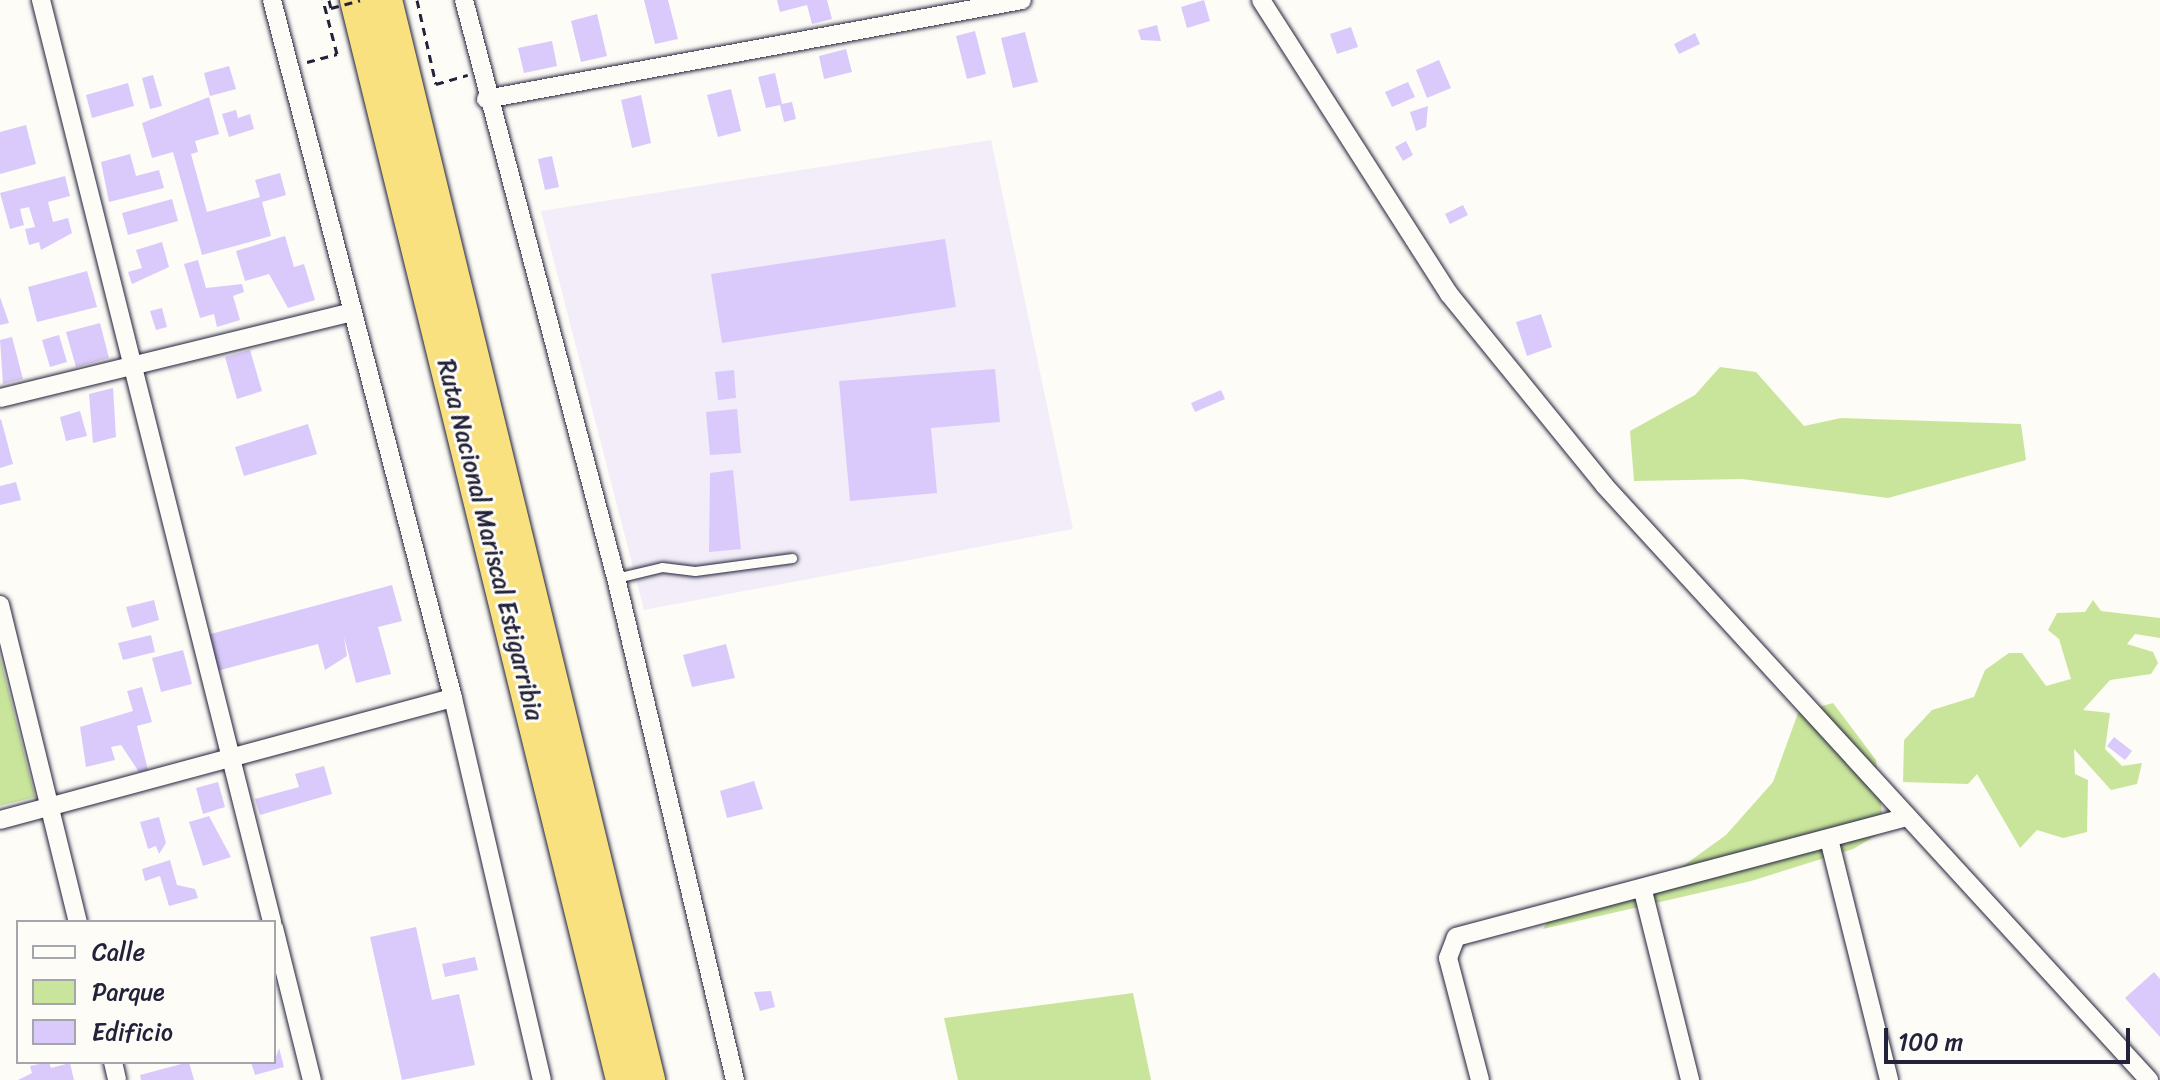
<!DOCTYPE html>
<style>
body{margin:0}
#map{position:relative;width:2160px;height:1080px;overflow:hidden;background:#fdfcf7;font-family:Sriracha,sans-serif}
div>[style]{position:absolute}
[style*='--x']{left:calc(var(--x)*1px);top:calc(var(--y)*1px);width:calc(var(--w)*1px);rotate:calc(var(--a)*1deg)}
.built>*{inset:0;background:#f2edf8}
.green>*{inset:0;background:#c9e59c}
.building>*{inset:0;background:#dacafb}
.path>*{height:3px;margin-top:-1.5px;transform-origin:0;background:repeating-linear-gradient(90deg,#22223b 0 8px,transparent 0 14px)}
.roads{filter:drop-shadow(0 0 2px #22223b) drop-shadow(0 0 2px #22223b)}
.lane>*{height:9px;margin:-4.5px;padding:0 4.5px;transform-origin:4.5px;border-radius:4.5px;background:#fdfcf7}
.street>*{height:18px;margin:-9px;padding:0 9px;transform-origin:9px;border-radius:9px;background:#fdfcf7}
.highway>*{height:34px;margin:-17px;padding:0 17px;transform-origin:17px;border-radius:17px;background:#fae180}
.path-bridge>*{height:3px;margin-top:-1.5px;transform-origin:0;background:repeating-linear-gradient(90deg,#22223b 0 8px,transparent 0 14px)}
span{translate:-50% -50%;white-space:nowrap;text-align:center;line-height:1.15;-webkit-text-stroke:6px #fdfcf7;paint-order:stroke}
.street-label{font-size:24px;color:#22223b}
.legend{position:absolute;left:16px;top:920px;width:260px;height:144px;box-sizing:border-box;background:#fdfcf7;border:2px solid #a5a5ac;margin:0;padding:10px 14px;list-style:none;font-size:24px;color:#22223b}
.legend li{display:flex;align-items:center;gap:16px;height:40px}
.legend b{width:40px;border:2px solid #a5a5ac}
.scale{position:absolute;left:1884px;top:1028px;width:246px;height:36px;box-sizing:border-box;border:4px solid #22223b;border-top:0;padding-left:10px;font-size:24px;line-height:28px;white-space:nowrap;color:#22223b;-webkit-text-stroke:6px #fdfcf7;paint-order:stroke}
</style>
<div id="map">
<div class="built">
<div style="clip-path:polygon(991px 140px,1073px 529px,644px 610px,541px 211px)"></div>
</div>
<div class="green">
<div style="clip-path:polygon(1720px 367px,1756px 372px,1804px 426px,1841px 418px,2021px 424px,2026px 460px,1888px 498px,1742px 479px,1634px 481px,1630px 431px,1695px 395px)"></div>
<div style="clip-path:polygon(2093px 600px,2101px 611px,2160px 618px,2160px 638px,2135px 634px,2127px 644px,2153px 652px,2158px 663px,2151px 674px,2110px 680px,2083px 710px,2110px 713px,2105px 749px,2122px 766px,2142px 763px,2137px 784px,2111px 790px,2074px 749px,2075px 774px,2088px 780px,2087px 832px,2063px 838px,2037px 830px,2020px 848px,1977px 774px,1968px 784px,1903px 782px,1904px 740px,1932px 710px,1974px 697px,1985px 670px,2009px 653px,2022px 653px,2046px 686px,2071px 679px,2059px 639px,2048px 630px,2057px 613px,2085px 612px)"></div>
<div style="clip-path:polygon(0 657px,35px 797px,0 806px)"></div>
<div style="clip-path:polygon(1833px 703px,1876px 760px,1884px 831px,1853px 849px,1751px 881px,1543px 929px,1560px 899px,1665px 879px,1726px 835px,1773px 782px,1798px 713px)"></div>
<div style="clip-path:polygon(1133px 993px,1151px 1080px,958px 1080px,944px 1018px)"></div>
</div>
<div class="building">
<div style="clip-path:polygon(644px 0,668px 0,678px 39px,655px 44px)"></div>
<div style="clip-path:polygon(777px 0,827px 0,832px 19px,812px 24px,807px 5px,780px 12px)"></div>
<div style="clip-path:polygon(1204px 0,1210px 21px,1187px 28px,1181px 7px)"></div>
<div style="clip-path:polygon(597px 14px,607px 56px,581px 62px,571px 21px)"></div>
<div style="clip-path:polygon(1157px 25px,1161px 41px,1141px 40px,1138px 30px)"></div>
<div style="clip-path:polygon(1351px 27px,1358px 47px,1337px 54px,1330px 34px)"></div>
<div style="clip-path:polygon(975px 31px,986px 74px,967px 79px,956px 36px)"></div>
<div style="clip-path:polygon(1025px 32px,1038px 82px,1013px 88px,1001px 38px)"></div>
<div style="clip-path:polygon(1695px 33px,1700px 44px,1679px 54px,1674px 44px)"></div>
<div style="clip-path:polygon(552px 41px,557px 66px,524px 73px,518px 48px)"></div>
<div style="clip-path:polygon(846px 49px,852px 72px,824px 79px,819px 56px)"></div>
<div style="clip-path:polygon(1439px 60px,1451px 88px,1427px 98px,1416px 70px)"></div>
<div style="clip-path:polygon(229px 66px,236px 89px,210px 96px,204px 73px)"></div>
<div style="clip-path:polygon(775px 73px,782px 104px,792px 102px,796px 119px,784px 122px,780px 105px,766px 108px,758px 77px)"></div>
<div style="clip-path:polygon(153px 75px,162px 106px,150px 109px,142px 78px)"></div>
<div style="clip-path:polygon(1408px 82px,1415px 97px,1392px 107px,1385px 92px)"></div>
<div style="clip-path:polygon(128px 83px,134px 106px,92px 118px,86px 95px)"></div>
<div style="clip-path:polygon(731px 89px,741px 131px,718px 137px,707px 95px)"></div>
<div style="clip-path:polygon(641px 95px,651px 143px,632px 148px,621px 100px)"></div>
<div style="clip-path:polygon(209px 97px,219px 134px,195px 141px,198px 152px,191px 154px,207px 212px,260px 197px,255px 180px,280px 173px,286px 195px,262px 202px,271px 236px,202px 255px,173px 152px,152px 158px,142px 123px)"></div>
<div style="clip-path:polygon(1428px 106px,1426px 127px,1416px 131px,1410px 112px)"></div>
<div style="clip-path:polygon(236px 110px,238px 118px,250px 114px,254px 129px,229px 137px,222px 114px)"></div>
<div style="clip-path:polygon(26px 125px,36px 164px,0 174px,0 132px)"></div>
<div style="clip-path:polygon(1406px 141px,1413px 155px,1403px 161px,1395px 147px)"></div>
<div style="clip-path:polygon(130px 154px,136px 176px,159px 170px,164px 188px,109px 202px,101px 162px)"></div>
<div style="clip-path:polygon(552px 156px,559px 187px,545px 190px,538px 159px)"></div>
<div style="clip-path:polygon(65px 176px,70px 196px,48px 202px,53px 222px,68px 218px,72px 233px,41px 250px,39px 242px,29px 245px,25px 229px,35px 227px,29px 207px,20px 209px,24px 225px,10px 229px,0 193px)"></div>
<div style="clip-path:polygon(172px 199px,178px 221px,128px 235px,122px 213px)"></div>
<div style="clip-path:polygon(1463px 205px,1468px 215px,1450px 224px,1445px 214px)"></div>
<div style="clip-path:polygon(285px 236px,294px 267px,304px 264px,315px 300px,288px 308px,269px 274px,245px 281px,236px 251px)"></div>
<div style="clip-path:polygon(945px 239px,956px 307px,722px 343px,711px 274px)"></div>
<div style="clip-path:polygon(162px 242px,169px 267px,132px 284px,128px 272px,142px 268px,136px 250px)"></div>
<div style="clip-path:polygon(198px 260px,206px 288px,242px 284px,244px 292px,233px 296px,240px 320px,217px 327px,214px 314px,200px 318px,184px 264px)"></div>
<div style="clip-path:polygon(87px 271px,97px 307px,37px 322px,28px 287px)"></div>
<div style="clip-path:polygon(0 297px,9px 323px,0 325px)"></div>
<div style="clip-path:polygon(162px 308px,167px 327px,156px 330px,150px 311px)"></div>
<div style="clip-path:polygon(1541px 314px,1552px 347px,1527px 356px,1516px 322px)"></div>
<div style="clip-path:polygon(100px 323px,109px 358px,76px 367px,66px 332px)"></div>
<div style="clip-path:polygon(59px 335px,67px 362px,50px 367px,42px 340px)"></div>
<div style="clip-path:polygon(12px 337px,23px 379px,3px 384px,0 340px)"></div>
<div style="clip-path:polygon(250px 350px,262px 391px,237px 399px,225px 357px)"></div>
<div style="clip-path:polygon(995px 369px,1000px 422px,931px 428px,937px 493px,850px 501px,839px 381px)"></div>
<div style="clip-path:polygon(734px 370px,736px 398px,718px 400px,715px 372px)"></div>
<div style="clip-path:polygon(113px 388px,116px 437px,93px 443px,89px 394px)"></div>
<div style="clip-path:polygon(1221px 390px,1225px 399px,1195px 412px,1191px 403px)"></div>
<div style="clip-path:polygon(737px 409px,741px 453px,710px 455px,706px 412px)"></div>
<div style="clip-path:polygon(80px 411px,87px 436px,66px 441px,60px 417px)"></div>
<div style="clip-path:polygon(1px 419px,13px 464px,0 468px,0 420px)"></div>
<div style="clip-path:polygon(308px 424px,317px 454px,244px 476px,235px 447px)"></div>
<div style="clip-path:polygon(733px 470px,741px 549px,709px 552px,710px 473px)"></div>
<div style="clip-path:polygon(16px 482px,21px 500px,0 505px,0 486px)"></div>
<div style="clip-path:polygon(392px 585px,402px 621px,378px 627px,391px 674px,356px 683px,344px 637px,347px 656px,325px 670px,318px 644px,217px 671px,207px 635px)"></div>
<div style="clip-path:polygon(154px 600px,159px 620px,132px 628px,126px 607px)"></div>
<div style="clip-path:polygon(151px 635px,155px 652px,123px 660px,118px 643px)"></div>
<div style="clip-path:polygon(726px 644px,735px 678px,692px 687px,683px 655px)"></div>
<div style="clip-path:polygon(183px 650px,192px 684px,161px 692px,152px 658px)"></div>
<div style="clip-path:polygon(142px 687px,152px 722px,137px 726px,148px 770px,139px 772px,121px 745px,111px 747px,115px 760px,86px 767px,80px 727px,133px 711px,127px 691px)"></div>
<div style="clip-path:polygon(2114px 737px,2132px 751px,2125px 760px,2107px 746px)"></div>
<div style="clip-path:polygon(324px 766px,332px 794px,260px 815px,255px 799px,299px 787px,295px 774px)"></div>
<div style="clip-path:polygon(754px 781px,763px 809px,727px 818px,720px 791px)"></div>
<div style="clip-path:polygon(218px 782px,225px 807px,203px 814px,196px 788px)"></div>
<div style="clip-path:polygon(209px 816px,231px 857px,203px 866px,189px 822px)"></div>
<div style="clip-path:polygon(159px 817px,166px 843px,159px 854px,156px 846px,148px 849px,140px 822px)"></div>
<div style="clip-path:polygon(170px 860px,177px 885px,195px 889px,198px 898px,169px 906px,160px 876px,145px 881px,142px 869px)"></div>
<div style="clip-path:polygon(416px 927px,432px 1000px,459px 994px,475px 1065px,402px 1080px,370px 937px)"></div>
<div style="clip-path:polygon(475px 957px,478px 970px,445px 977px,442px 964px)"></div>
<div style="clip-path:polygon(2154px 972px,2160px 979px,2160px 1037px,2125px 998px)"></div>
<div style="clip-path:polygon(771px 991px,775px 1007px,760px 1011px,754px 992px)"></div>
<div style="clip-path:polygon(279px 1048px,284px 1067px,255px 1075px,251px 1062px,274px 1062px)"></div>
<div style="clip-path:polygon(49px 1062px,51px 1068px,70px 1063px,74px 1080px,18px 1080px,32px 1073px,30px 1066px)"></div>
<div style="clip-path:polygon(189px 1062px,194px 1080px,141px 1080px,140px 1075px)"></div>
</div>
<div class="path">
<div style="--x:329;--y:0;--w:8;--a:76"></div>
<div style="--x:417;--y:0;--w:86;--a:77.3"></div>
<div style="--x:436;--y:84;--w:33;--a:-16"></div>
<div style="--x:307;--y:62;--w:31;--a:-15"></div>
<div style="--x:337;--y:54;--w:56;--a:-104.5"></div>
</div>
<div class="roads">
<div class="lane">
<div style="--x:616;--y:578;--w:47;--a:-13.4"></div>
<div style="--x:662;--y:567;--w:33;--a:7"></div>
<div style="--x:695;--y:571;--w:98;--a:-7.6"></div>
</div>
<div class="street">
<div style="--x:41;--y:0;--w:950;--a:75.93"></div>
<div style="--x:272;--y:0;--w:721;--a:75.46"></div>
<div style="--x:453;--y:698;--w:392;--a:76.9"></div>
<div style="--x:464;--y:0;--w:598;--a:75.27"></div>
<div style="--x:616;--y:578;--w:516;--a:76.66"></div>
<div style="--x:1261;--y:0;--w:349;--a:57.4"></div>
<div style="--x:1449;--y:294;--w:246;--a:50.9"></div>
<div style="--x:1604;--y:485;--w:807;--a:47.51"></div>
<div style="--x:486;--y:99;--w:545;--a:-10.46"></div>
<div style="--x:0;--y:398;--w:358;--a:-13.7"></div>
<div style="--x:0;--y:605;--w:326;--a:76.2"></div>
<div style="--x:0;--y:820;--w:469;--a:-15.1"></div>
<div style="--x:1830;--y:843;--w:244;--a:76"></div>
<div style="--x:1643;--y:891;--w:195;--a:76"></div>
<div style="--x:274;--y:928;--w:157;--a:76"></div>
<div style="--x:113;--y:1062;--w:18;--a:77"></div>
<div style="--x:1480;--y:1080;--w:126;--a:-104.7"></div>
<div style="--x:1448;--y:958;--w:22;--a:-69"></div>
<div style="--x:1456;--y:937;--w:467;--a:-14.9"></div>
</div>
<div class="highway">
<div style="--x:357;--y:0;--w:1112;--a:76.16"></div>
<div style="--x:385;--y:0;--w:1112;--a:76.31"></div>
</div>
</div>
<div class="path-bridge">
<div style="--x:331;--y:8;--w:30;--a:-15"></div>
</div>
<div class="street-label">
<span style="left:490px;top:540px;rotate:76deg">Ruta Nacional Mariscal Estigarribia</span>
</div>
<ul class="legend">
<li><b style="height:10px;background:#fdfcf7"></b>Calle</li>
<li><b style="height:22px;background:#c9e59c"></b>Parque</li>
<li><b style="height:22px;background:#dacafb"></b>Edificio</li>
</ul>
<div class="scale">100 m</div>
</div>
